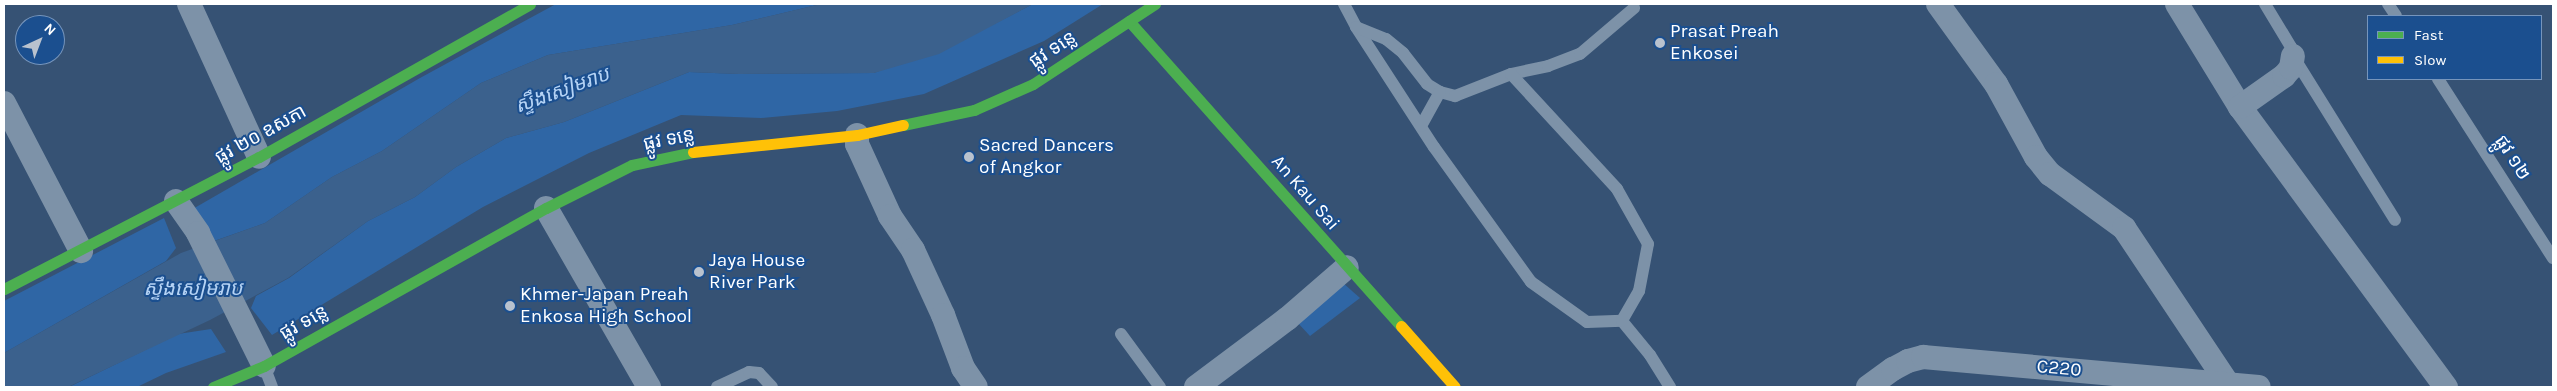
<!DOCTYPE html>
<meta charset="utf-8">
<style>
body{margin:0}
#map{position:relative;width:2557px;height:391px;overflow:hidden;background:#365274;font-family:Karla,"Noto Sans Khmer",sans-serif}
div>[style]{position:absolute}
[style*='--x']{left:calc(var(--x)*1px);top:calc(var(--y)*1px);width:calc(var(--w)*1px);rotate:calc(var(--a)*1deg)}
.green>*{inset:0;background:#2f66a5}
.water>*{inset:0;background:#3b618d}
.lane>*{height:12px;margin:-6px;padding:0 6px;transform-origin:6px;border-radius:6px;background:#7d92a8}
.street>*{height:24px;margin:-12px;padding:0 12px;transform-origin:12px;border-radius:12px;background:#7d92a8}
.fast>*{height:11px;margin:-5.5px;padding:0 5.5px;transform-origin:5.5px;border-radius:5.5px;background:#4caf50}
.slow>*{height:11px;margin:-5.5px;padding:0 5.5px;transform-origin:5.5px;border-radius:5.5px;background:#ffc107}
.dots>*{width:14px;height:14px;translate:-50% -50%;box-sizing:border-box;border:2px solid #1b4f8f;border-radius:50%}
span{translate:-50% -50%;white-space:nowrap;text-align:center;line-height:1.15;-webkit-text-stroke:4px #1b4f8f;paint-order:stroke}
.poi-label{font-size:19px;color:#fff}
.left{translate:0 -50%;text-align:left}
.street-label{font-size:19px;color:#fff}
.water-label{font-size:20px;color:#b5d3f5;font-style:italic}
.frame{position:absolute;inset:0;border:5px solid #fff;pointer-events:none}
.legend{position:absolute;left:2367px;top:15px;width:175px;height:65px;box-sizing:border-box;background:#1b4f8f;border:1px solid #7695bc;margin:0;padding:6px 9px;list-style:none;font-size:15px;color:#fff}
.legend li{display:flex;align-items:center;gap:10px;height:25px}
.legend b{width:25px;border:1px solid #7695bc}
.north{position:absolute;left:15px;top:15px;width:50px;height:50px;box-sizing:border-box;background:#1b4f8f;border:1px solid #7695bc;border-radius:50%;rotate:43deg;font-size:14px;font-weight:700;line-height:20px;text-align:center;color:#fff}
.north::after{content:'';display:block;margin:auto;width:18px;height:22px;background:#b9c2ce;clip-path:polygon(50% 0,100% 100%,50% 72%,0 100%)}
</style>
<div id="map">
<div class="green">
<div style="clip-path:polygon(556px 4px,821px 4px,732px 25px,548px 55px,481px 83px,382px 151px,332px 177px,265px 223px,214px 241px,191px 210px,420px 78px)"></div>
<div style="clip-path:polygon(1033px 4px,1103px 4px,1044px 41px,924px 94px,837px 111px,761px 118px,681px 115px,589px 153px,483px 207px,272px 335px,251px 308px,256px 296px,289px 278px,368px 221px,415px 197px,456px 167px,506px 138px,564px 122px,689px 72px,739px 74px,874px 73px,990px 26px)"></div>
<div style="clip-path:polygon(164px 218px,176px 248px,166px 261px,4px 353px,4px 301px)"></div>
<div style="clip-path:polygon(1343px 283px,1360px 298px,1310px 336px,1297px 322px)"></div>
<div style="clip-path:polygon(211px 329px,226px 352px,166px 373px,137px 387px,69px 387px,178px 334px)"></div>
</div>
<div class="water">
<div style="clip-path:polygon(821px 4px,1033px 4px,939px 54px,874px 73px,739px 74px,689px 72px,564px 122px,506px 138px,456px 167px,415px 197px,368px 221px,288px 278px,210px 320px,68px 387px,4px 387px,4px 353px,181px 253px,265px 223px,332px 177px,382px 151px,481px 83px,548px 55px,732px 25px)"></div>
</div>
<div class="lane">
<div style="--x:1344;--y:4;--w:26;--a:62"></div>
<div style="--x:1356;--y:27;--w:143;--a:57"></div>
<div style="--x:1434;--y:147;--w:166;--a:54.3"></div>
<div style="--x:1531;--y:282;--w:69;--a:35.5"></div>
<div style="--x:1587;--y:322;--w:35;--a:-2"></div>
<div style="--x:1622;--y:321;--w:44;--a:50.5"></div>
<div style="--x:1650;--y:355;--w:38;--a:58"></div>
<div style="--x:2265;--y:4;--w:50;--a:58.8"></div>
<div style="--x:2291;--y:47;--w:9;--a:77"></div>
<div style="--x:2293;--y:56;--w:193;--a:58.1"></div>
<div style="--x:2388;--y:4;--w:14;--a:56"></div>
<div style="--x:1356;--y:27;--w:32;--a:22"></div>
<div style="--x:1386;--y:39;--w:22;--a:39"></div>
<div style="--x:1403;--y:53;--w:39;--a:52"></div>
<div style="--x:1427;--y:84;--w:15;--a:32"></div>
<div style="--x:1440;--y:92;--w:16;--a:15"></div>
<div style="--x:1455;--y:96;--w:60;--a:-21.4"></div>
<div style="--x:1511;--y:74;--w:38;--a:-12"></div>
<div style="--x:1548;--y:66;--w:34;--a:-21"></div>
<div style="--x:1580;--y:54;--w:71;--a:-40.4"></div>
<div style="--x:1511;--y:74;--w:156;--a:47.3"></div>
<div style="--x:1617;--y:189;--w:63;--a:60.6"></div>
<div style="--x:1648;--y:244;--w:48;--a:100.8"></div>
<div style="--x:1639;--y:291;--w:34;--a:120"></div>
<div style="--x:2438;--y:79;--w:213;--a:57.3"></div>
<div style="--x:1421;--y:126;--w:39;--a:-61"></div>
<div style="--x:1121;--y:334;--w:66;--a:53.7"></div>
<div style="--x:264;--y:366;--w:22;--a:69"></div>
<div style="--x:717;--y:387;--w:35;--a:-25"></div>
<div style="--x:749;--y:372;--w:10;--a:6"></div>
<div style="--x:759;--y:373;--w:19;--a:47"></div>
</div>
<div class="street">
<div style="--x:189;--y:4;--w:168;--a:65.4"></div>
<div style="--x:1938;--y:4;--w:99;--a:54.1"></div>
<div style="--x:1996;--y:84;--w:83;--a:61.3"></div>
<div style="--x:2036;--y:157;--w:22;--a:51"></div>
<div style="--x:2050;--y:174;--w:92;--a:36.1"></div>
<div style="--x:2124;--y:228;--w:191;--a:56.3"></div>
<div style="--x:2177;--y:4;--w:121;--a:58.5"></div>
<div style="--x:2240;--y:107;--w:348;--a:53.7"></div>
<div style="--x:4;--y:103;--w:167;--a:62.5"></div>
<div style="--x:2240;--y:107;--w:54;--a:-35.2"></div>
<div style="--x:2284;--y:76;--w:11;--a:-49"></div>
<div style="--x:2291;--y:68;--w:12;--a:-81"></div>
<div style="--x:857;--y:135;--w:9;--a:90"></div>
<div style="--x:857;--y:144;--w:79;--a:65.4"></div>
<div style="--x:890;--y:216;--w:41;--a:55.9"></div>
<div style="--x:913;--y:250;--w:72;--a:65.2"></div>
<div style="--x:943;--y:315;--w:57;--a:69.3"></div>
<div style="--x:963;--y:368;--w:23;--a:56"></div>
<div style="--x:176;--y:201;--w:39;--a:55"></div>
<div style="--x:198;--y:233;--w:148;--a:63.6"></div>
<div style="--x:546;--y:208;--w:207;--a:60.1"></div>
<div style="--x:1196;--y:387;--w:114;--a:-36.8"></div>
<div style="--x:1287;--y:319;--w:79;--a:-40.9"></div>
<div style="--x:1868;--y:387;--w:31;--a:-36"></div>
<div style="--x:1893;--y:369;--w:17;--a:-28"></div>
<div style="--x:1908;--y:361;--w:16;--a:-15"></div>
<div style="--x:1923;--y:357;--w:337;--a:5.1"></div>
</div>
<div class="fast">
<div style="--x:1129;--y:21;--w:409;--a:48.3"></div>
<div style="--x:903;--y:125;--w:73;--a:-11.9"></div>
<div style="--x:974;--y:110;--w:64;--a:-23.8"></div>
<div style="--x:1033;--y:84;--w:146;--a:-33.3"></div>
<div style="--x:4;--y:289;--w:287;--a:-27.4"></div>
<div style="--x:259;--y:157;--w:311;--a:-29.4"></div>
<div style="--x:213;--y:387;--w:55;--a:-22.4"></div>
<div style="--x:264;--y:366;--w:323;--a:-29.3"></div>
<div style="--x:546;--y:208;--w:96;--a:-26.6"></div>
<div style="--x:632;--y:165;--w:62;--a:-12"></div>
</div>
<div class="slow">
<div style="--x:693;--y:152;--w:165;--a:-5.9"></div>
<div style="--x:857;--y:135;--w:47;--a:-12.3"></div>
<div style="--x:1401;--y:326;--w:81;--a:48.5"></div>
</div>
<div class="dots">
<div style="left:1660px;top:43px;background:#b9c2ce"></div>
<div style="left:969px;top:157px;background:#b9c2ce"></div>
<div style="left:699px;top:272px;background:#b9c2ce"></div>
<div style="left:510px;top:306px;background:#b9c2ce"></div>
</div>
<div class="poi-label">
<span class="left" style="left:1670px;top:43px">Prasat Preah<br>Enkosei</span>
<span class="left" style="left:979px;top:157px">Sacred Dancers<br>of Angkor</span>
<span class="left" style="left:709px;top:272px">Jaya House<br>River Park</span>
<span class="left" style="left:520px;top:306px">Khmer-Japan Preah<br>Enkosa High School</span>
</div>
<div class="street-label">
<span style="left:1053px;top:50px;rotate:-33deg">ផ្លូវ ទន្លេ</span>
<span style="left:261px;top:135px;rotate:-29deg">ផ្លូវ ២០ ឧសភា</span>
<span style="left:669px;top:140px;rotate:-11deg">ផ្លូវ ទន្លេ</span>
<span style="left:2512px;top:158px;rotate:57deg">ផ្លូវ ១២</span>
<span style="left:1305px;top:193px;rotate:49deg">An Kau Sai</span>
<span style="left:304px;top:323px;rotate:-29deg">ផ្លូវ ទន្លេ</span>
<span style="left:2059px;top:369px;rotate:5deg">C220</span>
</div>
<div class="water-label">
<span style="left:562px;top:90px;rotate:-20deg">ស្ទឹងសៀមរាប</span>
<span style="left:193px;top:288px">ស្ទឹងសៀមរាប</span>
</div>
<div class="frame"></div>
<ul class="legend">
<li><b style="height:6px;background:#4caf50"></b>Fast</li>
<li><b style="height:6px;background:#ffc107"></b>Slow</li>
</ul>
<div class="north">N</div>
</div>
